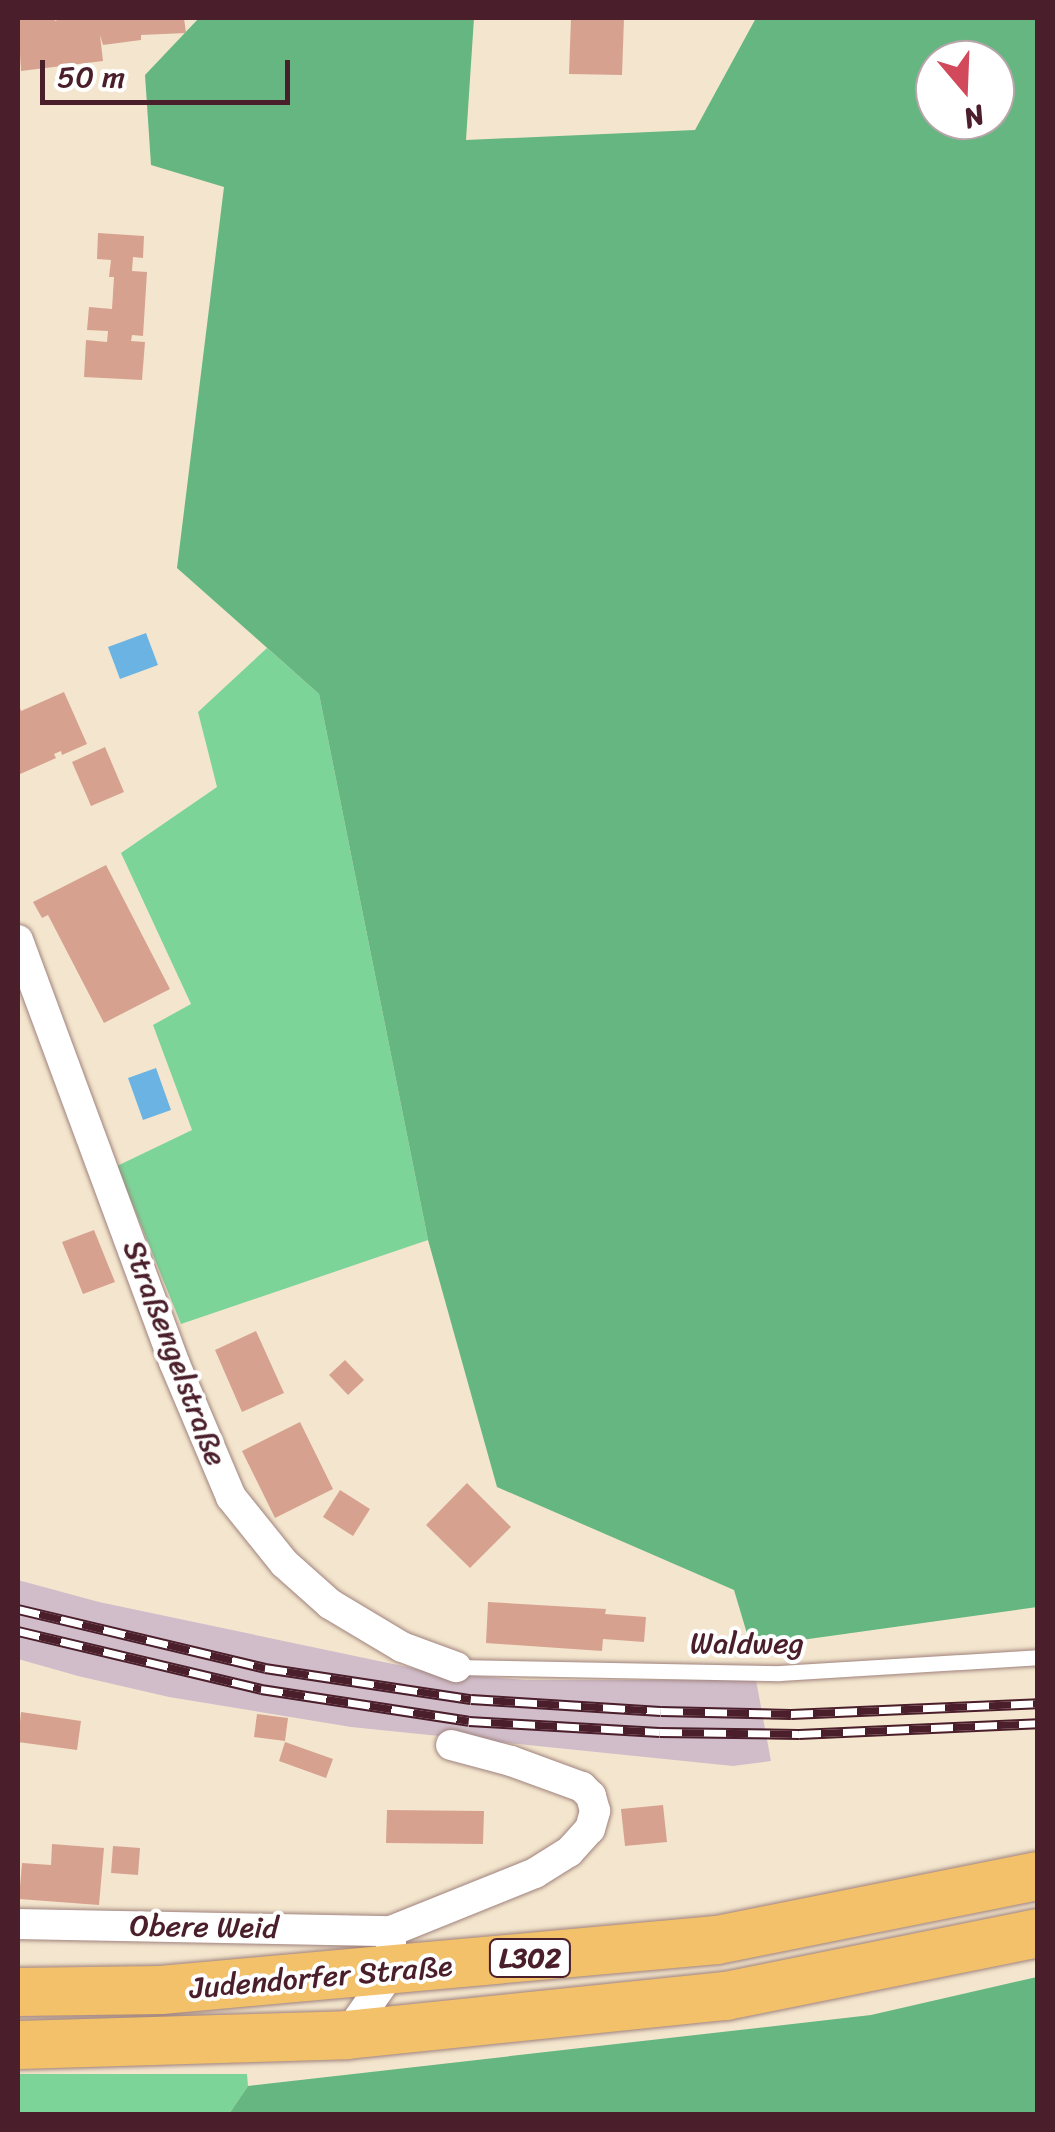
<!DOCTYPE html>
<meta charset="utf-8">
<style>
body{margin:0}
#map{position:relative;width:1055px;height:2132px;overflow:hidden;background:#f4e6ce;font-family:Sriracha,sans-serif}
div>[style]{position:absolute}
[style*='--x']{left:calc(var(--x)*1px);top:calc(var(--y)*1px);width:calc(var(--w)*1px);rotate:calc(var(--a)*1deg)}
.industrial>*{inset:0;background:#d1bdca}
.green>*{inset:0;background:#7dd499}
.forest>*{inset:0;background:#66b681}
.water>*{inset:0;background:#6bb3e2}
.building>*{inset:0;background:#d7a190}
.roads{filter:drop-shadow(0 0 2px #9f827c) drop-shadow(0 0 2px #9f827c)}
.service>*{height:15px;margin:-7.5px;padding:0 7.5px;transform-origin:7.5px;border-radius:7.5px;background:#fff}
.minor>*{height:30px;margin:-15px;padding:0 15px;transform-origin:15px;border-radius:15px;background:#fff}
.primary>*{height:48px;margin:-24px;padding:0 24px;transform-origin:24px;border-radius:24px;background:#f4c16b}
.rail>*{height:11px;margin-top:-5.5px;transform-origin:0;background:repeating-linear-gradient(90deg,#fff 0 22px,#4a1f2b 0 44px);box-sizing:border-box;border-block:2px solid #4a1f2b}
span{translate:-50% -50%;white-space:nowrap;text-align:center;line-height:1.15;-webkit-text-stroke:8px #fff;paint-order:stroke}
.shield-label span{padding:2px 8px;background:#fff;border:2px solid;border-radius:8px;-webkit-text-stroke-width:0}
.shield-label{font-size:28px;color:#4a1f2b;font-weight:700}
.street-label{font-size:30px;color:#4a1f2b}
.frame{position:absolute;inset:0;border:20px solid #4a1f2b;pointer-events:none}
.north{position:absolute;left:915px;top:40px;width:100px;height:100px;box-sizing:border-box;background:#fff;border:2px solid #b7a5aa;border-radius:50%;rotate:161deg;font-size:28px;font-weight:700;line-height:40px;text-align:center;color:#4a1f2b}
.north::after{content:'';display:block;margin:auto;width:35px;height:45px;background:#d1495b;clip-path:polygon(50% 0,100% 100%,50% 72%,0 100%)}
.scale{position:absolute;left:40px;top:60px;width:250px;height:45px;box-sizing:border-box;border:5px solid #4a1f2b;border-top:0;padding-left:12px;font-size:30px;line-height:35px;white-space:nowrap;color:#4a1f2b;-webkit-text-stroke:8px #fff;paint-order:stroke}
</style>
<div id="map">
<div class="industrial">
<div style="clip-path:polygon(18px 1580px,99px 1602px,431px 1672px,525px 1680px,756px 1680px,771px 1761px,733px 1766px,351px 1727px,169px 1697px,78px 1676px,18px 1659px)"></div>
</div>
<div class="green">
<div style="clip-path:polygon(267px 648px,319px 694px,428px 1240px,181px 1324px,117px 1166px,192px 1130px,153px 1025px,191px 1004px,121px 853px,217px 787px,198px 712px)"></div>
<div style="clip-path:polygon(18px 2074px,247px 2074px,248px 2086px,229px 2114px,18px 2114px)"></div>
</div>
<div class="forest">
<div style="clip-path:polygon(evenodd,199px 18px,474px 18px,466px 140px,695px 130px,756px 18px,1037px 18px,1037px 1607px,751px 1647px,734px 1590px,497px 1487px,428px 1240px,319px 694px,177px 568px,224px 187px,151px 165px,145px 75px,199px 18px,935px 60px,995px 60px,995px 120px,935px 120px,935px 60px)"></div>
<div style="clip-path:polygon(1037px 1977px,1037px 2114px,229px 2114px,248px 2086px,871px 2015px)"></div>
</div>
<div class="water">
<div style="clip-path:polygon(146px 633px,158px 665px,120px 679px,108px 647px)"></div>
<div style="clip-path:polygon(156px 1068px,171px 1110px,143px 1120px,128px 1078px)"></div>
</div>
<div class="building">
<div style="clip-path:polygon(18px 18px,54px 18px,55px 21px,62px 18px,184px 18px,186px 33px,141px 35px,141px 40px,103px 45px,100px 35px,103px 61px,21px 71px)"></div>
<div style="clip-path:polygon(571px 18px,624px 18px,622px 75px,569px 74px)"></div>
<div style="clip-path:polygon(98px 233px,144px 236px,143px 258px,133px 257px,132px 271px,147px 272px,143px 336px,132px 335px,131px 341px,145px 342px,142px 380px,84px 377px,86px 340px,107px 342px,108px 331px,87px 330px,89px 307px,112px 309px,114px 277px,109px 277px,111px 260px,97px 259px)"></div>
<div style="clip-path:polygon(64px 692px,87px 744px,62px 755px,61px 751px,54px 754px,56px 758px,18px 775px,18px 702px,21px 711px)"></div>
<div style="clip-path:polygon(105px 747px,124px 792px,91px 806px,72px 762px)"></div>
<div style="clip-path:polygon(106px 865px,170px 989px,104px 1023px,48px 915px,42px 918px,33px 902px)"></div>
<div style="clip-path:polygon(94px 1230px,115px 1282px,83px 1294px,62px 1242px)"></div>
<div style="clip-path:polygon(256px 1331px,284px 1393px,242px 1412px,215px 1350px)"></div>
<div style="clip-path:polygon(345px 1360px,364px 1380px,348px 1395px,329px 1375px)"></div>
<div style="clip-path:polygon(300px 1422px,333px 1489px,275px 1518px,242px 1451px)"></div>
<div style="clip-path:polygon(467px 1483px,511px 1527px,470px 1568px,426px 1525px)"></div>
<div style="clip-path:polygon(340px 1490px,370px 1509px,353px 1536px,323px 1517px)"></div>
<div style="clip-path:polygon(488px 1602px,606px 1609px,605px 1614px,646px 1617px,644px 1642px,603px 1639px,602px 1651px,486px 1643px)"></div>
<div style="clip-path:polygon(21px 1712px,81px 1721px,77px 1750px,18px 1742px)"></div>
<div style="clip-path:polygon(257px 1714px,288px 1718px,285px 1741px,254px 1737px)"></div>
<div style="clip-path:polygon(285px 1742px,333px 1759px,326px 1778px,279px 1761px)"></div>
<div style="clip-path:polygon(663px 1805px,667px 1842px,625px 1846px,621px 1809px)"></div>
<div style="clip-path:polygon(387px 1810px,484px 1811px,483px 1844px,386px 1843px)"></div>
<div style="clip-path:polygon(52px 1844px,104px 1848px,99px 1905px,19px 1899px,22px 1863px,51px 1865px)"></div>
<div style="clip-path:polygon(113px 1846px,140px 1848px,138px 1875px,111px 1873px)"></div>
</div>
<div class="roads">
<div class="service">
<div style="--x:456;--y:1667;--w:324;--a:1.1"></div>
<div style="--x:780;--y:1673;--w:258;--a:-3.5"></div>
</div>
<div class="minor">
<div style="--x:18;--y:940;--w:450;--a:69.7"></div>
<div style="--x:174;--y:1362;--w:147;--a:67.1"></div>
<div style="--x:231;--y:1497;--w:85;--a:51.2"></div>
<div style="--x:284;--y:1563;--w:62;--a:41.7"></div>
<div style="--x:330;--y:1604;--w:84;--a:30.8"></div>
<div style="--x:402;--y:1647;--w:58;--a:20.3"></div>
<div style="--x:18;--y:1924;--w:373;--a:1.1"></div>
<div style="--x:347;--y:2035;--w:77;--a:-55.1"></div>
<div style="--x:391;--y:1972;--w:41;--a:-90"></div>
<div style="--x:391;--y:1931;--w:155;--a:-21.9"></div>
<div style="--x:535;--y:1873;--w:40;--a:-32"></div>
<div style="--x:569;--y:1852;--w:31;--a:-48"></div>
<div style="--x:590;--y:1829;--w:19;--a:-74"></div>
<div style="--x:595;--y:1811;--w:16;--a:-105"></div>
<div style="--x:591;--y:1796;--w:13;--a:-135"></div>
<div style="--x:582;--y:1787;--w:76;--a:-159.9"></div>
<div style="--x:511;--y:1761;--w:62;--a:-165.1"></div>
</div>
<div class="primary">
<div style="--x:18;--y:1992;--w:143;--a:-0.8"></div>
<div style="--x:161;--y:1990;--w:558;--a:-5.14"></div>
<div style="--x:717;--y:1940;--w:327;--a:-11.3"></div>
<div style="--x:18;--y:2045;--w:329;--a:-1.7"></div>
<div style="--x:347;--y:2035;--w:381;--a:-5.9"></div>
<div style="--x:726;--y:1996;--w:318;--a:-11.4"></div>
</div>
</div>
<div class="rail">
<div style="--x:18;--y:1609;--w:254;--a:13.4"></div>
<div style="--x:265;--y:1668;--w:208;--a:8.6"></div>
<div style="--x:471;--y:1699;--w:190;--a:3.6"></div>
<div style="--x:661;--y:1711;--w:130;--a:1.3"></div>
<div style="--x:791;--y:1714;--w:247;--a:-2.5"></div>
<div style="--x:18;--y:1631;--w:250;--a:13.4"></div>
<div style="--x:261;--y:1689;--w:210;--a:8.7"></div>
<div style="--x:469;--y:1721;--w:191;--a:3.3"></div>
<div style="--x:660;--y:1732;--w:139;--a:0.8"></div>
<div style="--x:799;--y:1734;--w:239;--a:-2.6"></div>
</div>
<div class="shield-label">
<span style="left:530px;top:1958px">L302</span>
</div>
<div class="street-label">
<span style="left:175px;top:1353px;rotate:69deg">Straßengelstraße</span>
<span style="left:747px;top:1643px">Waldweg</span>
<span style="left:204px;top:1927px;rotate:1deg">Obere Weid</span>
<span style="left:321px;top:1977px;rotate:-5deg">Judendorfer Straße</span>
</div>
<div class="frame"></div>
<div class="north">N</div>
<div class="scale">50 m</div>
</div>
